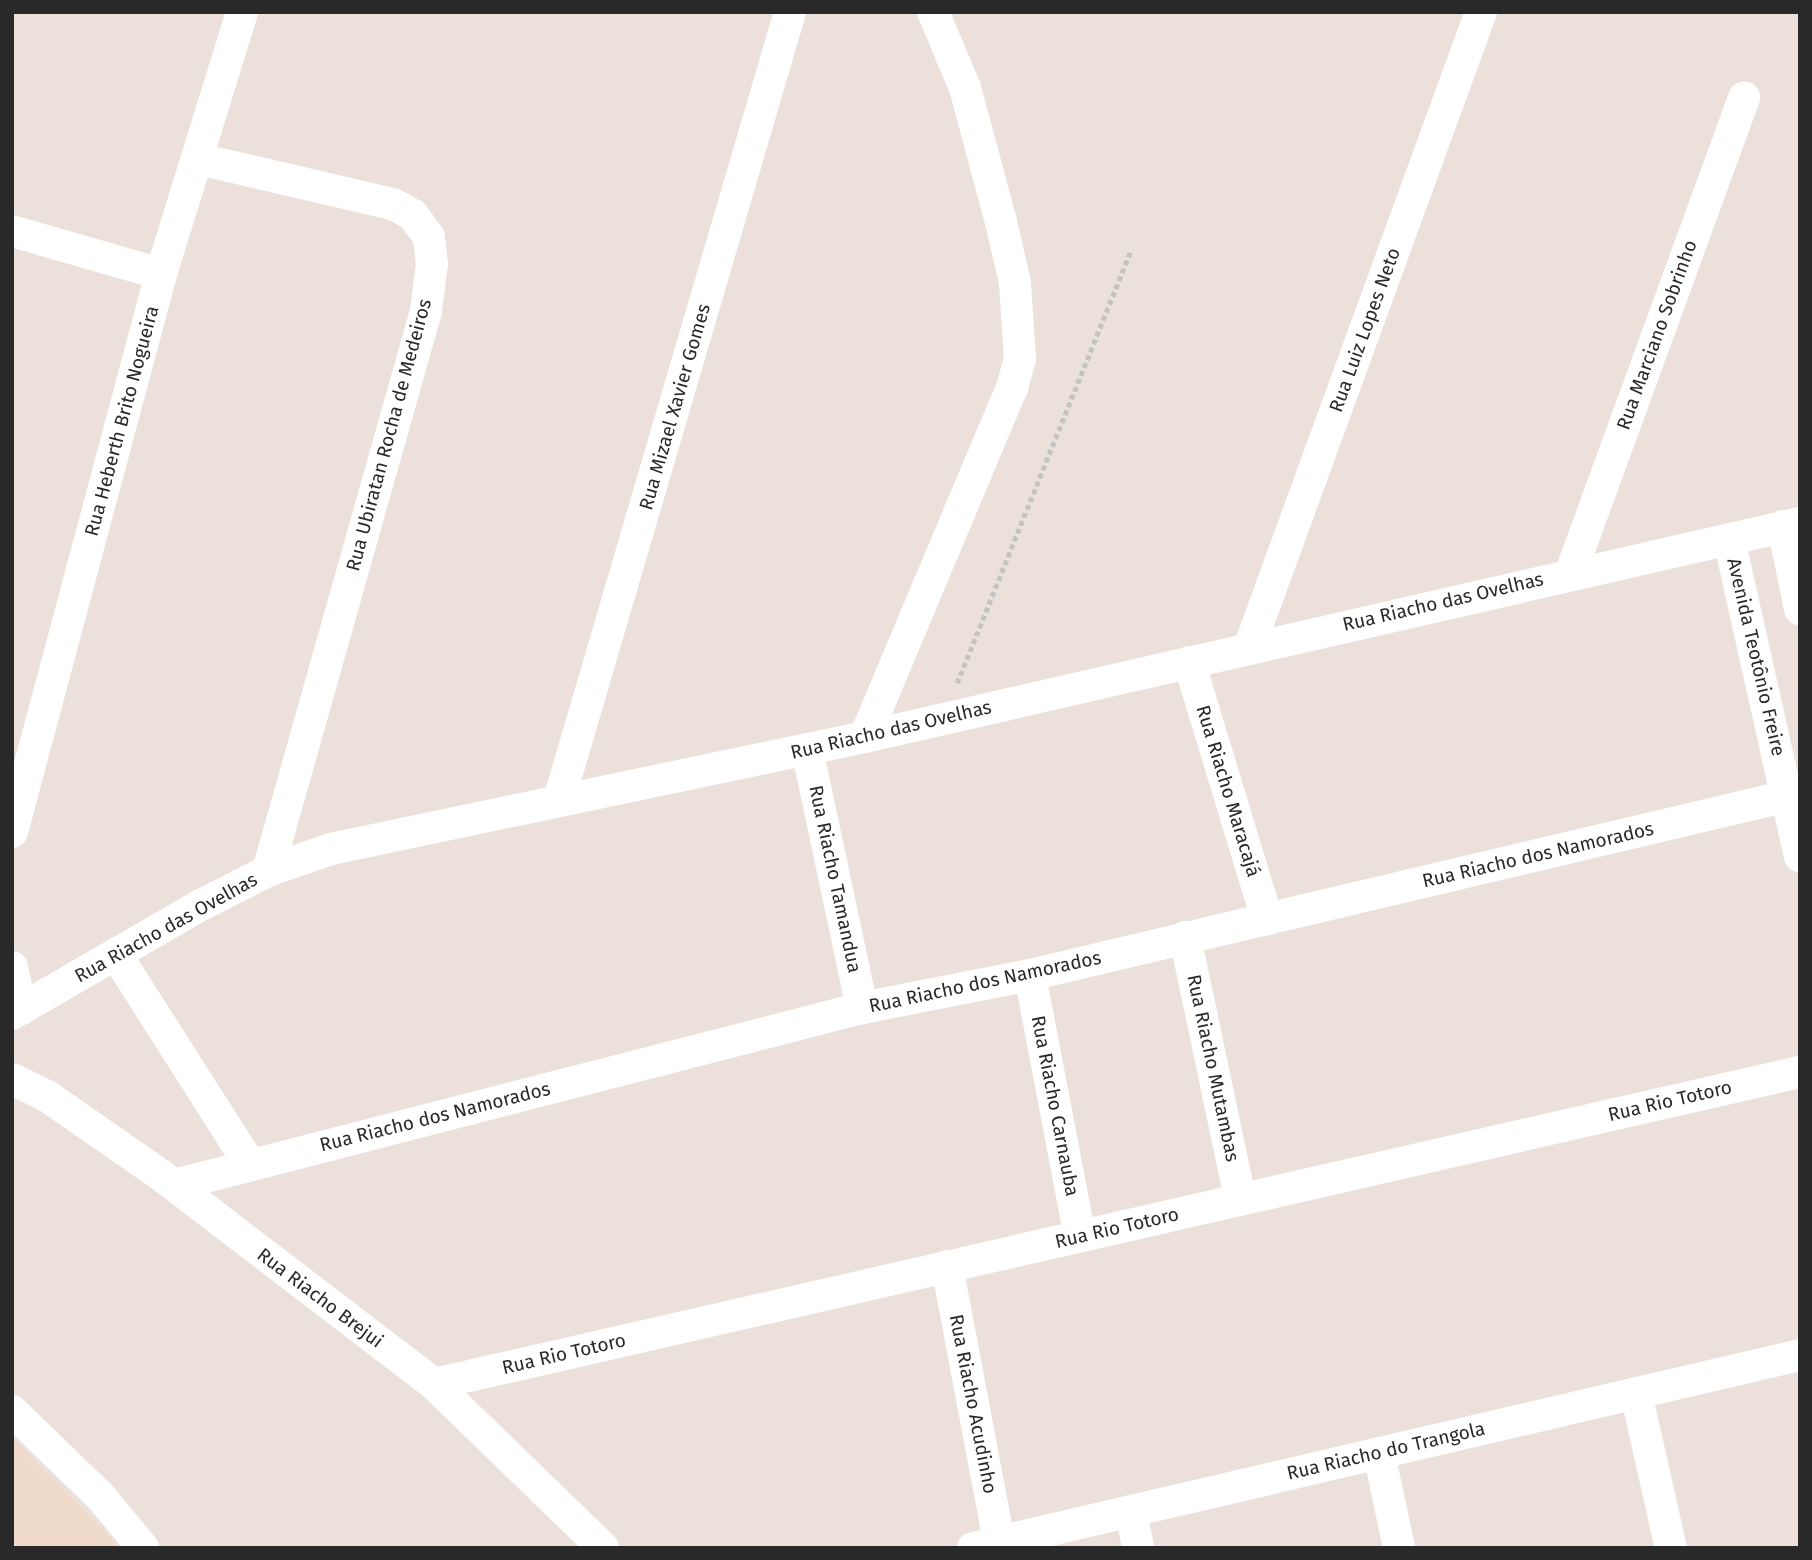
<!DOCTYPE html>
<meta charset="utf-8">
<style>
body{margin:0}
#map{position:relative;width:1812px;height:1560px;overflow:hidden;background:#ece0da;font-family:"Fira Sans",sans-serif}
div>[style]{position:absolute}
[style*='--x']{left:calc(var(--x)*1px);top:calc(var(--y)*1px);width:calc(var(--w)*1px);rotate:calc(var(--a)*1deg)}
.education>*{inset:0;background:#efd9c8}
.path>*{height:4.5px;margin-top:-2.25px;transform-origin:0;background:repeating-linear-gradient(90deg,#c3c3c3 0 5px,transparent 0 8.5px)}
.minor>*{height:32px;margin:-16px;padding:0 16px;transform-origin:16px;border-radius:16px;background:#fff}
span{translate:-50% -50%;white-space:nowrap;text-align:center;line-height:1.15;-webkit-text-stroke:6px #fff;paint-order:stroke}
.street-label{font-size:19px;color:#292929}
.frame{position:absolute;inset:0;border:14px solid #292929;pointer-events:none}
</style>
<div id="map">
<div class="education">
<div style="clip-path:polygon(12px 1437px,119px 1548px,12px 1548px)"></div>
</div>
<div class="path">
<div style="--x:957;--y:683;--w:466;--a:-68.1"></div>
</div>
<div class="minor">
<div style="--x:199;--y:159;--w:199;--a:13.1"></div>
<div style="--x:393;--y:204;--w:23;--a:29"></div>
<div style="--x:413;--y:215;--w:27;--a:54"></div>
<div style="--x:429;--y:237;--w:27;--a:84"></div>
<div style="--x:432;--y:264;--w:47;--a:97.3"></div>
<div style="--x:426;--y:311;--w:582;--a:105.76"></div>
<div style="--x:12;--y:231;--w:155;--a:16.1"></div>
<div style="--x:1783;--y:526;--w:85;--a:78.4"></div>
<div style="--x:1729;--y:539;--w:325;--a:77.4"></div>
<div style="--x:1571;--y:572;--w:505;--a:-69.95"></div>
<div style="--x:1249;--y:648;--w:677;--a:-69.96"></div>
<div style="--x:1189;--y:662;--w:269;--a:73.1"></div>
<div style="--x:865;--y:737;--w:379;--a:-67.2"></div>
<div style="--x:1012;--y:388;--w:30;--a:-75"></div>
<div style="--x:1020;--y:359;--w:76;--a:-93.8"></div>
<div style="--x:1015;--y:283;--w:63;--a:-102.9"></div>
<div style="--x:1001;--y:222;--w:139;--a:-105"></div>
<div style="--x:965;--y:88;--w:82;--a:-112.8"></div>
<div style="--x:807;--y:749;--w:265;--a:78"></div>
<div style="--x:559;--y:800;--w:821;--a:-73.66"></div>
<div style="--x:12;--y:832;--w:578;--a:-75.05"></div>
<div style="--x:161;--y:274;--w:274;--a:-72.8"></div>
<div style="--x:1185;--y:937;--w:268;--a:78.1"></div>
<div style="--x:117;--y:956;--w:248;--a:57.5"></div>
<div style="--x:12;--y:967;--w:43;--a:77.9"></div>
<div style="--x:1030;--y:975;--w:266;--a:79.2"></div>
<div style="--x:12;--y:1014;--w:218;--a:-30"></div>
<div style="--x:201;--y:905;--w:75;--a:-26.9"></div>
<div style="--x:268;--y:871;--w:67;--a:-19.2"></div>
<div style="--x:331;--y:849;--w:546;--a:-11.85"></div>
<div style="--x:865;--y:737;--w:959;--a:-12.89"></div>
<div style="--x:12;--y:1079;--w:39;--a:26"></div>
<div style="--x:47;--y:1096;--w:140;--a:34.8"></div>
<div style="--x:162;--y:1176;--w:342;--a:37.4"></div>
<div style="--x:434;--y:1384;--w:235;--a:44.1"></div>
<div style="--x:174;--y:1185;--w:710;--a:-14.43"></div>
<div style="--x:862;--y:1008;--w:171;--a:-11.1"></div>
<div style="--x:1030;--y:975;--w:791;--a:-13.3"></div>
<div style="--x:947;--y:1266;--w:280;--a:79.3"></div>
<div style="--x:434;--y:1384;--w:1401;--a:-12.87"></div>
<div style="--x:1636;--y:1393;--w:159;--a:77.3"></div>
<div style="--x:12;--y:1411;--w:124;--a:44"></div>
<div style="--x:101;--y:1497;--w:66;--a:50.5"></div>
<div style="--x:1379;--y:1453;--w:97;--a:78.1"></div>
<div style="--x:1131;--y:1511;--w:38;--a:79"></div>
<div style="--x:973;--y:1548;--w:849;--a:-13.14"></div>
</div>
<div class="street-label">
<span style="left:1365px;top:330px;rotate:-70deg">Rua Luiz Lopes Neto</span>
<span style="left:1657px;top:335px;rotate:-70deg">Rua Marciano Sobrinho</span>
<span style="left:675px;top:407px;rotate:-74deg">Rua Mizael Xavier Gomes</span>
<span style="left:122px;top:421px;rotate:-75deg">Rua Heberth Brito Nogueira</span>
<span style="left:389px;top:435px;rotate:-75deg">Rua Ubiratan Rocha de Medeiros</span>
<span style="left:1443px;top:602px;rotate:-13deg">Rua Riacho das Ovelhas</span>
<span style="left:1756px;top:657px;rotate:77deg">Avenida Teotônio Freire</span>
<span style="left:891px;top:730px;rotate:-13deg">Rua Riacho das Ovelhas</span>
<span style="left:1228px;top:791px;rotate:73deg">Rua Riacho Maracajá</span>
<span style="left:1538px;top:855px;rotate:-13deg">Rua Riacho dos Namorados</span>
<span style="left:835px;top:879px;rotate:78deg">Rua Riacho Tamandua</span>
<span style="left:166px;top:928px;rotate:-29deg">Rua Riacho das Ovelhas</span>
<span style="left:985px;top:982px;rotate:-12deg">Rua Riacho dos Namorados</span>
<span style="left:1213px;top:1068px;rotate:78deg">Rua Riacho Mutambas</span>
<span style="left:1670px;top:1101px;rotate:-13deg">Rua Rio Totoro</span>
<span style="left:1055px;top:1106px;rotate:79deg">Rua Riacho Carnauba</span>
<span style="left:435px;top:1117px;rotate:-14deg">Rua Riacho dos Namorados</span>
<span style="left:1117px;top:1228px;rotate:-13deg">Rua Rio Totoro</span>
<span style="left:320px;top:1298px;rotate:37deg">Rua Riacho Brejui</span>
<span style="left:564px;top:1354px;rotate:-13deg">Rua Rio Totoro</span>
<span style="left:973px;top:1404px;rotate:79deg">Rua Riacho Acudinho</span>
<span style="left:1386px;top:1451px;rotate:-13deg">Rua Riacho do Trangola</span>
</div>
<div class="frame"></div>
</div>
